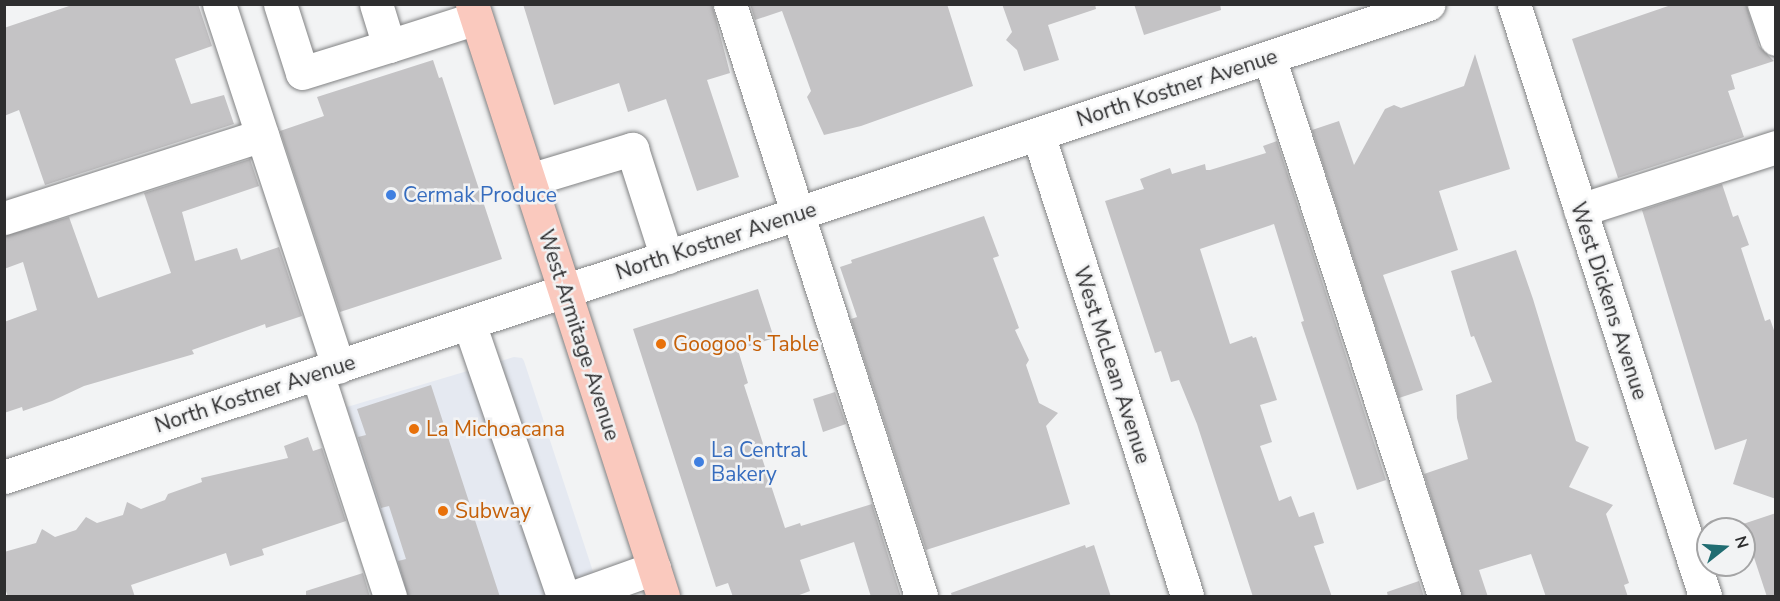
<!DOCTYPE html>
<style>
body{margin:0}
#map{position:relative;width:1780px;height:601px;overflow:hidden;background:#f2f3f4;font-family:"Nunito Sans",sans-serif}
div>[style]{position:absolute}
[style*='--x']{left:calc(var(--x)*1px);top:calc(var(--y)*1px);width:calc(var(--w)*1px);rotate:calc(var(--a)*1deg)}
.built>*{inset:0;background:#e5e9f1}
.building>*{inset:0;background:#c4c3c5}
.roads{filter:drop-shadow(0 0 2px #818283) drop-shadow(0 0 2px #818283)}
.minor>*{height:33px;margin:-16.5px;padding:0 16.5px;transform-origin:16.5px;border-radius:16.5px;background:#fff}
.major>*{height:33px;margin:-16.5px;padding:0 16.5px;transform-origin:16.5px;border-radius:16.5px;background:#fac9be}
.dots>*{width:16px;height:16px;translate:-50% -50%;box-sizing:border-box;border:3px solid #f2f3f4;border-radius:50%}
span{translate:-50% -50%;white-space:nowrap;text-align:center;line-height:1.15;-webkit-text-stroke:5px #f2f3f4;paint-order:stroke}
.street-label{font-size:21px;color:#2e2e2f}
.shop-label{font-size:21px;color:#366cbe}
.left{translate:0 -50%;text-align:left}
.food-label{font-size:21px;color:#c56008}
.frame{position:absolute;inset:0;border:6px solid #2e2e2f;pointer-events:none}
.north{position:absolute;left:1696px;top:517px;width:60px;height:60px;box-sizing:border-box;background:#f2f3f4;border:2px solid #a4a4a5;border-radius:50%;rotate:73deg;font-size:16px;font-weight:700;line-height:24px;text-align:center;color:#2e2e2f}
.north::after{content:'';display:block;margin:auto;width:21px;height:27px;background:#216d72;clip-path:polygon(50% 0,100% 100%,50% 72%,0 100%)}
</style>
<div id="map">
<div class="built">
<div style="clip-path:polygon(514px 357px,522px 358px,524px 361px,601px 596px,407px 596px,347px 407px)"></div>
</div>
<div class="building">
<div style="clip-path:polygon(75px 4px,198px 4px,212px 46px,175px 59px,191px 104px,224px 95px,234px 124px,45px 185px,19px 110px,4px 116px,4px 28px)"></div>
<div style="clip-path:polygon(523px 4px,712px 4px,730px 73px,707px 80px,739px 177px,697px 191px,666px 99px,628px 112px,619px 83px,554px 105px)"></div>
<div style="clip-path:polygon(750px 4px,947px 4px,973px 86px,861px 126px,824px 135px,807px 97px,811px 91px,782px 11px,755px 20px)"></div>
<div style="clip-path:polygon(1002px 4px,1095px 4px,1096px 9px,1048px 25px,1059px 60px,1024px 71px,1017px 50px,1006px 40px,1012px 32px)"></div>
<div style="clip-path:polygon(1134px 4px,1220px 4px,1221px 10px,1144px 35px)"></div>
<div style="clip-path:polygon(1674px 4px,1746px 4px,1759px 46px,1774px 61px,1731px 75px,1735px 89px,1728px 91px,1744px 137px,1618px 178px,1572px 39px)"></div>
<div style="clip-path:polygon(1475px 54px,1510px 169px,1439px 191px,1458px 250px,1383px 275px,1423px 390px,1399px 398px,1312px 130px,1339px 121px,1354px 165px,1385px 109px,1394px 105px,1401px 108px,1464px 86px)"></div>
<div style="clip-path:polygon(433px 60px,439px 78px,442px 77px,502px 259px,340px 312px,280px 131px,324px 116px,317px 97px)"></div>
<div style="clip-path:polygon(1277px 141px,1386px 480px,1357px 490px,1301px 322px,1304px 321px,1274px 224px,1200px 249px,1230px 344px,1252px 336px,1253px 338px,1256px 337px,1277px 400px,1260px 405px,1272px 442px,1260px 446px,1279px 501px,1291px 496px,1299px 517px,1314px 512px,1324px 543px,1314px 546px,1332px 597px,1253px 597px,1197px 424px,1179px 380px,1171px 382px,1161px 351px,1155px 353px,1105px 201px,1144px 189px,1140px 179px,1170px 168px,1172px 174px,1205px 164px,1206px 170px,1210px 170px,1266px 153px,1263px 146px)"></div>
<div style="clip-path:polygon(250px 159px,259px 186px,182px 212px,195px 261px,237px 248px,241px 260px,279px 247px,302px 316px,266px 328px,265px 324px,192px 350px,194px 354px,84px 386px,52px 401px,23px 411px,22px 407px,4px 413px,4px 322px,37px 310px,23px 262px,4px 269px,4px 236px,69px 217px,98px 298px,171px 273px,144px 193px)"></div>
<div style="clip-path:polygon(1722px 184px,1733px 217px,1738px 215px,1749px 245px,1741px 248px,1765px 321px,1770px 319px,1776px 336px,1776px 499px,1733px 484px,1747px 439px,1715px 450px,1642px 210px)"></div>
<div style="clip-path:polygon(984px 216px,999px 256px,993px 258px,1019px 328px,1015px 330px,1029px 360px,1026px 365px,1039px 403px,1058px 413px,1046px 426px,1070px 504px,926px 550px,851px 319px,857px 317px,840px 267px,852px 263px,851px 260px)"></div>
<div style="clip-path:polygon(1516px 250px,1533px 299px,1576px 441px,1589px 447px,1569px 487px,1613px 505px,1606px 514px,1629px 583px,1624px 585px,1628px 597px,1546px 597px,1531px 554px,1479px 570px,1488px 597px,1462px 597px,1424px 474px,1468px 459px,1457px 418px,1456px 395px,1492px 382px,1474px 336px,1471px 337px,1451px 271px)"></div>
<div style="clip-path:polygon(758px 289px,774px 338px,738px 350px,748px 383px,744px 385px,767px 456px,762px 458px,785px 528px,800px 523px,801px 526px,872px 504px,901px 597px,871px 597px,854px 542px,800px 560px,810px 591px,794px 597px,733px 597px,728px 583px,716px 587px,633px 329px)"></div>
<div style="clip-path:polygon(431px 385px,500px 597px,408px 597px,398px 561px,406px 559px,389px 506px,381px 508px,358px 437px,366px 435px,357px 409px)"></div>
<div style="clip-path:polygon(835px 392px,846px 424px,823px 432px,813px 399px)"></div>
<div style="clip-path:polygon(308px 437px,313px 451px,322px 448px,346px 521px,262px 549px,264px 555px,230px 566px,226px 553px,131px 585px,135px 597px,8px 597px,4px 585px,4px 552px,36px 543px,42px 529px,55px 537px,76px 530px,86px 517px,97px 523px,123px 515px,127px 502px,141px 509px,165px 500px,168px 494px,202px 482px,201px 478px,288px 458px,284px 446px)"></div>
<div style="clip-path:polygon(1776px 513px,1776px 597px,1767px 597px,1743px 524px)"></div>
<div style="clip-path:polygon(1085px 545px,1086px 548px,1094px 545px,1111px 597px,952px 597px,951px 593px)"></div>
<div style="clip-path:polygon(363px 573px,370px 597px,306px 597px,306px 591px)"></div>
<div style="clip-path:polygon(1419px 581px,1424px 597px,1388px 597px,1387px 592px)"></div>
</div>
<div class="roads">
<div class="minor">
<div style="--x:219;--y:4;--w:382;--a:71.8"></div>
<div style="--x:280;--y:4;--w:72;--a:72.3"></div>
<div style="--x:302;--y:73;--w:91;--a:-17.2"></div>
<div style="--x:376;--y:4;--w:44;--a:72.8"></div>
<div style="--x:389;--y:46;--w:91;--a:-17.8"></div>
<div style="--x:730;--y:4;--w:622;--a:72.12"></div>
<div style="--x:1514;--y:4;--w:622;--a:72.12"></div>
<div style="--x:1764;--y:4;--w:37;--a:71"></div>
<div style="--x:1269;--y:57;--w:567;--a:72.01"></div>
<div style="--x:1038;--y:134;--w:485;--a:72.1"></div>
<div style="--x:529;--y:180;--w:108;--a:-16.8"></div>
<div style="--x:632;--y:149;--w:114;--a:72.2"></div>
<div style="--x:1580;--y:210;--w:206;--a:-17.8"></div>
<div style="--x:4;--y:218;--w:271;--a:-17.8"></div>
<div style="--x:469;--y:323;--w:289;--a:71"></div>
<div style="--x:317;--y:373;--w:235;--a:71.9"></div>
<div style="--x:4;--y:477;--w:1501;--a:-18.37"></div>
<div style="--x:576;--y:596;--w:83;--a:-19.7"></div>
</div>
<div class="major">
<div style="--x:472;--y:4;--w:622;--a:72.12"></div>
</div>
</div>
<div class="dots">
<div style="left:391px;top:195px;background:#3f7fe0"></div>
<div style="left:661px;top:344px;background:#e8710a"></div>
<div style="left:414px;top:429px;background:#e8710a"></div>
<div style="left:699px;top:462px;background:#3f7fe0"></div>
<div style="left:443px;top:511px;background:#e8710a"></div>
</div>
<div class="street-label">
<span style="left:1177px;top:88px;rotate:-18deg">North Kostner Avenue</span>
<span style="left:716px;top:241px;rotate:-18deg">North Kostner Avenue</span>
<span style="left:1609px;top:301px;rotate:72deg">West Dickens Avenue</span>
<span style="left:579px;top:335px;rotate:72deg">West Armitage Avenue</span>
<span style="left:1112px;top:365px;rotate:72deg">West McLean Avenue</span>
<span style="left:255px;top:394px;rotate:-18deg">North Kostner Avenue</span>
</div>
<div class="shop-label">
<span class="left" style="left:403px;top:195px">Cermak Produce</span>
<span class="left" style="left:711px;top:462px">La Central<br>Bakery</span>
</div>
<div class="food-label">
<span class="left" style="left:673px;top:344px">Googoo's Table</span>
<span class="left" style="left:426px;top:429px">La Michoacana</span>
<span class="left" style="left:455px;top:511px">Subway</span>
</div>
<div class="frame"></div>
<div class="north">N</div>
</div>
